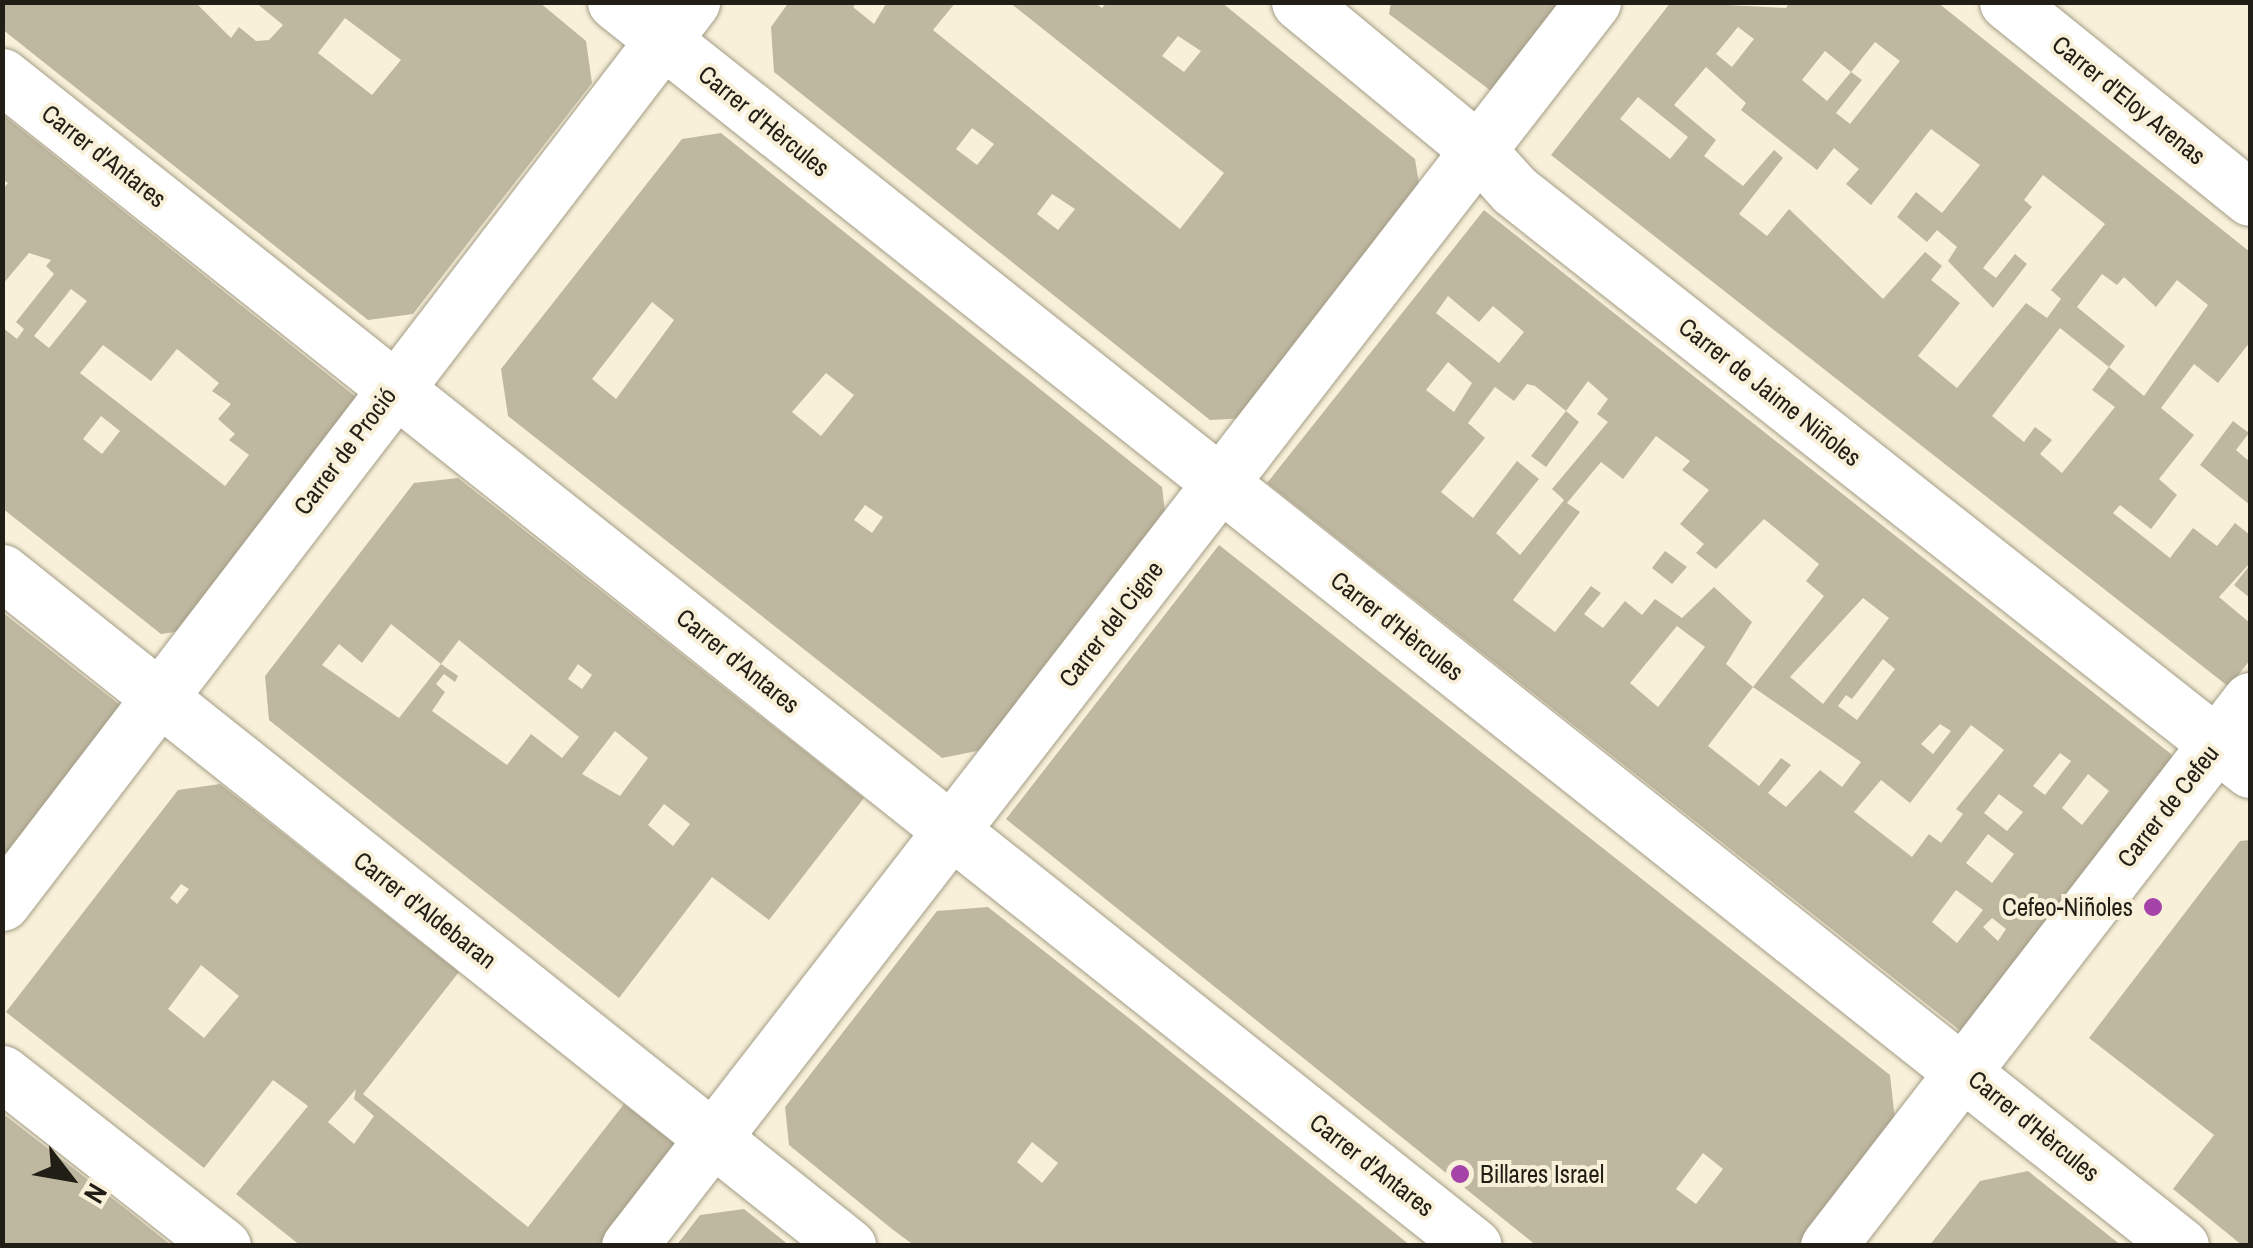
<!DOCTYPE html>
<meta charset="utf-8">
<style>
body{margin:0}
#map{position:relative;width:2253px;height:1248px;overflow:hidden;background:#f8f0d9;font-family:"Archivo Narrow",sans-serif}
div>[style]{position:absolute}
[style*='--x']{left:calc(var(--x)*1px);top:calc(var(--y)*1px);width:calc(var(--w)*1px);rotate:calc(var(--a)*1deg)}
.building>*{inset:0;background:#bfb8a1}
.roads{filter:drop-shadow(0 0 2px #a39c86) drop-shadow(0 0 2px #a39c86)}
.street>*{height:55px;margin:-27.5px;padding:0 27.5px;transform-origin:27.5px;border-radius:27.5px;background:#fff}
.dots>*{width:28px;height:28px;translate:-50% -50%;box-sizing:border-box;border:5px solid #f8f0d9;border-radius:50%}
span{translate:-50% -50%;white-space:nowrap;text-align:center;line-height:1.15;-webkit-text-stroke:8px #f8f0d9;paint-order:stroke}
.street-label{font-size:25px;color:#211e15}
.poi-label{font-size:25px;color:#211e15}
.right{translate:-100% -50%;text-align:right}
.left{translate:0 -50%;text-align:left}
.frame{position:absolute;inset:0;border:5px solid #211e15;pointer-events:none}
.north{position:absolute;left:20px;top:1128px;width:100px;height:100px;-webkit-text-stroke:8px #f8f0d9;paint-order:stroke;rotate:121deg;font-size:28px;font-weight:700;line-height:40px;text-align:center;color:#211e15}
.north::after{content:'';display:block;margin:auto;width:35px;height:45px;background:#211e15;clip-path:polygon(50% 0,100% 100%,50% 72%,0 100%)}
</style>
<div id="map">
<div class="building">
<div style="clip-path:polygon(evenodd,2px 2px,195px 2px,231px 38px,239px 27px,256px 41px,269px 40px,283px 25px,255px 2px,539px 2px,586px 41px,592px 83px,413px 314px,368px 320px,2px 29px,2px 2px,345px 18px,401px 60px,372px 95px,318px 53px,345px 18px)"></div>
<div style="clip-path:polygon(evenodd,789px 2px,857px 2px,853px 7px,874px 24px,887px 2px,956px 2px,933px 30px,1180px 229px,1224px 173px,1009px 2px,1094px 2px,1102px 8px,1107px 2px,1221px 2px,1415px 159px,1421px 196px,1247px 418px,1210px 420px,774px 72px,771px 27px,789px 2px,1178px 36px,1201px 51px,1184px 72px,1162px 56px,1178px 36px,789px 2px,972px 128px,994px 144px,977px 165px,956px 149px,972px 128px,789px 2px,1052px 194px,1075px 209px,1058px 230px,1037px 214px,1052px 194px)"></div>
<div style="clip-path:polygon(1391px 2px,1583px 2px,1507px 103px,1389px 14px)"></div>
<div style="clip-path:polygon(evenodd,1671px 2px,1786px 8px,1790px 2px,1937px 2px,2250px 252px,2250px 342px,2218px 383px,2194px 364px,2161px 408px,2194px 435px,2159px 479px,2177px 495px,2151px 529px,2120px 505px,2113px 513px,2170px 558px,2193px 528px,2217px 546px,2235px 523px,2250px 535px,2250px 563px,2219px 597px,2250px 623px,2250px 660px,2229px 687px,1551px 155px,1671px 2px,1738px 27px,1754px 39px,1732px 67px,1716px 54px,1738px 27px,1671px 2px,1875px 42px,1900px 61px,1850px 124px,1836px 113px,1862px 80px,1851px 72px,1827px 101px,1802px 80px,1825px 51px,1851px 72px,1875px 42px,1671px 2px,1706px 67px,1746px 103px,1741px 110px,1817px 170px,1834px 148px,1859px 169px,1846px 184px,1871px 205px,1931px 129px,1980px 165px,1942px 213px,1916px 192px,1897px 217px,1927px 242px,1937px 230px,1957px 247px,1948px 261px,1993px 308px,2027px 264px,2015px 254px,1996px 278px,1983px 268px,2032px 207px,2024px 200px,2043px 175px,2105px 224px,2051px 290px,2061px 299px,2047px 318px,2026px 303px,1957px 388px,1918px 356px,1960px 303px,1931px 280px,1942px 266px,1925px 252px,1883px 299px,1789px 209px,1767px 236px,1739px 214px,1783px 158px,1774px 150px,1743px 186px,1704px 156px,1716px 140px,1674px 105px,1706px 67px,1671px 2px,1638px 97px,1688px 137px,1670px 159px,1620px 119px,1638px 97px,1671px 2px,2102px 274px,2117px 285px,2124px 277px,2156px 307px,2177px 280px,2208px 305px,2144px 396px,2109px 367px,2092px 390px,2115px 407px,2062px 473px,2040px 454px,2052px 440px,2035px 427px,2024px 442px,1992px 416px,2060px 328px,2109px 367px,2125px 346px,2077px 307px,2102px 274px)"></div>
<div style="clip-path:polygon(evenodd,2px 114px,372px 410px,203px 628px,161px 634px,2px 508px,2px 327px,17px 339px,24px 329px,16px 322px,54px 274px,46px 266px,51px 260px,29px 253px,2px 285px,2px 190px,8px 183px,2px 179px,2px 114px,71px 289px,87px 301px,49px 348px,34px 336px,71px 289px,2px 114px,103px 345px,151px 381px,177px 349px,219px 383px,212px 391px,231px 404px,218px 419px,235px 434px,229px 440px,249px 455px,225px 486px,80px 373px,103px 345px,2px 114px,101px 416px,120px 431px,102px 454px,83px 439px,101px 416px)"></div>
<div style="clip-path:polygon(evenodd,721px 133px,1162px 487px,1166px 520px,987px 749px,942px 758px,508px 416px,501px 369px,682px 139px,721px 133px,652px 302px,674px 320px,616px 399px,592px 379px,652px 302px,721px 133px,826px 373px,854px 395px,821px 436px,792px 412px,826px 373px,721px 133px,865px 505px,883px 517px,872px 533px,854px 520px,865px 505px)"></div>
<div style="clip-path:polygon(evenodd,1484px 210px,2176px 758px,1962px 1032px,1267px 483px,1484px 210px,1448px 296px,1479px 322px,1493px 306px,1524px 332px,1499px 363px,1436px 313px,1448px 296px,1484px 210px,1448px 362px,1472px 383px,1454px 412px,1426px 390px,1448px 362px,1484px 210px,1588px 381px,1608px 399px,1597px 414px,1608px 422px,1552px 489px,1564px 500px,1520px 555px,1496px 533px,1539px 479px,1522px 465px,1517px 461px,1473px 518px,1441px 492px,1485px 438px,1468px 423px,1495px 387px,1514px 401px,1527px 384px,1535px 386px,1566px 411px,1531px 456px,1546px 467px,1579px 422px,1566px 411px,1588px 381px,1484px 210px,1656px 436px,1690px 461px,1682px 470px,1709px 490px,1680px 524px,1704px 544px,1696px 553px,1716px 569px,1764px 519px,1819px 564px,1806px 581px,1824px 596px,1753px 687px,1726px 664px,1752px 622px,1714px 587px,1682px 618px,1655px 599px,1642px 615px,1625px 601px,1603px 628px,1584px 614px,1601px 593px,1591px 586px,1555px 632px,1513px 600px,1580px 512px,1567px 503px,1601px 462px,1623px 479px,1656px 436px,1484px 210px,1863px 598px,1889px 618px,1823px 704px,1790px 677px,1863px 598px,1484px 210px,1677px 626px,1705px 647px,1658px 707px,1630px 683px,1677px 626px,1484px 210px,1883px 659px,1895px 669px,1857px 720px,1838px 706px,1846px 695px,1852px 699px,1883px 659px,1484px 210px,1753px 687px,1861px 762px,1842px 787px,1820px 770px,1786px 807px,1768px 793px,1791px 765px,1781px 758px,1759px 786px,1708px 746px,1753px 687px,1484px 210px,1940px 724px,1951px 731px,1933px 754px,1921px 744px,1940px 724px,1484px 210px,1971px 725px,2004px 750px,1956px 809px,1963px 814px,1941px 843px,1929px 834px,1912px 857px,1854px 812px,1881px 780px,1910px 803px,1971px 725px,1484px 210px,2060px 753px,2071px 761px,2045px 795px,2033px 786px,2060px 753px,1484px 210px,2088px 774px,2109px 791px,2082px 825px,2062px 808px,2088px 774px,1484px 210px,1999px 794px,2023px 812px,2007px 831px,1984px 813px,1999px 794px,1484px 210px,1988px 834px,2014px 854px,1992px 883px,1966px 863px,1988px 834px,1484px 210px,1956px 890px,1983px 910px,1957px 943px,1932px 922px,1956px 890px,1484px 210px,1992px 918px,2006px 929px,1998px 941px,1983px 927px,1992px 918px)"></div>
<div style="clip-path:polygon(2233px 421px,2249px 433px,2236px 450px,2250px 462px,2250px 505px,2200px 465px)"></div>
<div style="clip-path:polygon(evenodd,458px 478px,864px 798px,769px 920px,712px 877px,619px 998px,269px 720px,265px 676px,414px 483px,458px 478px,391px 624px,441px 664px,459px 640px,579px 737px,562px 758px,531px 734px,507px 765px,432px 711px,445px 692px,436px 684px,444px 674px,455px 682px,458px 676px,441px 664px,399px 718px,322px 665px,339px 644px,362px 663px,391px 624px,458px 478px,578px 664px,592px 675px,582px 689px,568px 679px,578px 664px,458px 478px,615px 731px,648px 758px,620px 796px,582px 774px,615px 731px,458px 478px,664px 804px,690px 824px,673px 846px,648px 825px,664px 804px)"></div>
<div style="clip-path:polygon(evenodd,1219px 545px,1890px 1075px,1895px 1120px,1798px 1246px,1537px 1246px,1006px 819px,1219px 545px,1703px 1153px,1723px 1169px,1696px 1204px,1676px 1189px,1703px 1153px)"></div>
<div style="clip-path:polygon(1665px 551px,1687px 567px,1672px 584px,1652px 568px)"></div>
<div style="clip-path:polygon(2250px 565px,2250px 598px,2234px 585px)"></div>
<div style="clip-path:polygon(2px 612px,135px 717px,2px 888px)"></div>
<div style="clip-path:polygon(evenodd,220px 784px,459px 972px,363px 1094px,528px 1227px,624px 1104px,678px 1146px,601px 1246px,301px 1246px,236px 1194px,308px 1106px,273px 1080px,204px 1168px,6px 1012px,178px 790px,220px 784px,181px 884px,189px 889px,177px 904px,170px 898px,181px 884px,220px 784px,201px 965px,239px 996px,204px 1038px,168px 1009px,201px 965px,220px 784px,356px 1089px,354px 1099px,374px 1116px,354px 1144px,328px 1122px,356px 1089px)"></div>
<div style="clip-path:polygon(2250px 840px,2250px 1246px,2243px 1246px,2173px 1189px,2214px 1135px,2089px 1038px,2240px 841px)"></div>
<div style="clip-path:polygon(evenodd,988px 907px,1130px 1019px,1411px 1246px,915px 1246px,892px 1229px,789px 1145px,785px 1107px,937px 911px,988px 907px,1032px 1142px,1058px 1163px,1042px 1183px,1017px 1162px,1032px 1142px)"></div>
<div style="clip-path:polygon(2px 1113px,122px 1206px,172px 1246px,2px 1246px)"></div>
<div style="clip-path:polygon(2028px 1171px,2122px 1246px,1929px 1246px,1980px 1181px)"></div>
<div style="clip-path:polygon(744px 1209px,790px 1246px,676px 1246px,700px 1215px)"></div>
</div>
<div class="roads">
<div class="street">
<div style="--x:615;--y:2;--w:2000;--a:38.46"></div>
<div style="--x:1299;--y:2;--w:231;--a:39.6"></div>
<div style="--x:1477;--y:149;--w:55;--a:47.9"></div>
<div style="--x:1514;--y:190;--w:937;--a:38.24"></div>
<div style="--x:2007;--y:2;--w:312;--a:38.9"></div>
<div style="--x:2;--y:76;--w:1880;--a:38.48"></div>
<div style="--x:2;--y:572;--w:1082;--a:38.54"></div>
<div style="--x:2;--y:903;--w:1135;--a:-52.55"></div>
<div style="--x:2;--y:1073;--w:281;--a:38.1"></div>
<div style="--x:629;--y:1246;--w:1574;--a:-52.23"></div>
<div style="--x:1828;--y:1246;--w:690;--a:-52.3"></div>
</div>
</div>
<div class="dots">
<div style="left:2153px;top:907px;background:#a543a9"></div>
<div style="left:1460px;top:1174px;background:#a543a9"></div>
</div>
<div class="street-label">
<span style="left:2129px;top:100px;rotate:39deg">Carrer d'Eloy Arenas</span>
<span style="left:764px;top:121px;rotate:39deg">Carrer d'Hèrcules</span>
<span style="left:104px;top:156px;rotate:38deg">Carrer d'Antares</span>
<span style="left:1770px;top:392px;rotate:38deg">Carrer de Jaime Niñoles</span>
<span style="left:345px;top:451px;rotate:-53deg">Carrer de Proció</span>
<span style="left:1111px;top:624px;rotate:-52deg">Carrer del Cigne</span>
<span style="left:1397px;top:626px;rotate:38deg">Carrer d'Hèrcules</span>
<span style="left:738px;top:661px;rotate:39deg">Carrer d'Antares</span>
<span style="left:2168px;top:806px;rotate:-52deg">Carrer de Cefeu</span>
<span style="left:425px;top:910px;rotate:38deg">Carrer d'Aldebaran</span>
<span style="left:2034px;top:1126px;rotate:39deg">Carrer d'Hèrcules</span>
<span style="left:1372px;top:1165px;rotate:38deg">Carrer d'Antares</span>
</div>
<div class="poi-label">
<span class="right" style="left:2133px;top:907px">Cefeo-Niñoles</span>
<span class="left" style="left:1480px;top:1174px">Billares Israel</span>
</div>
<div class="frame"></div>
<div class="north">N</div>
</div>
